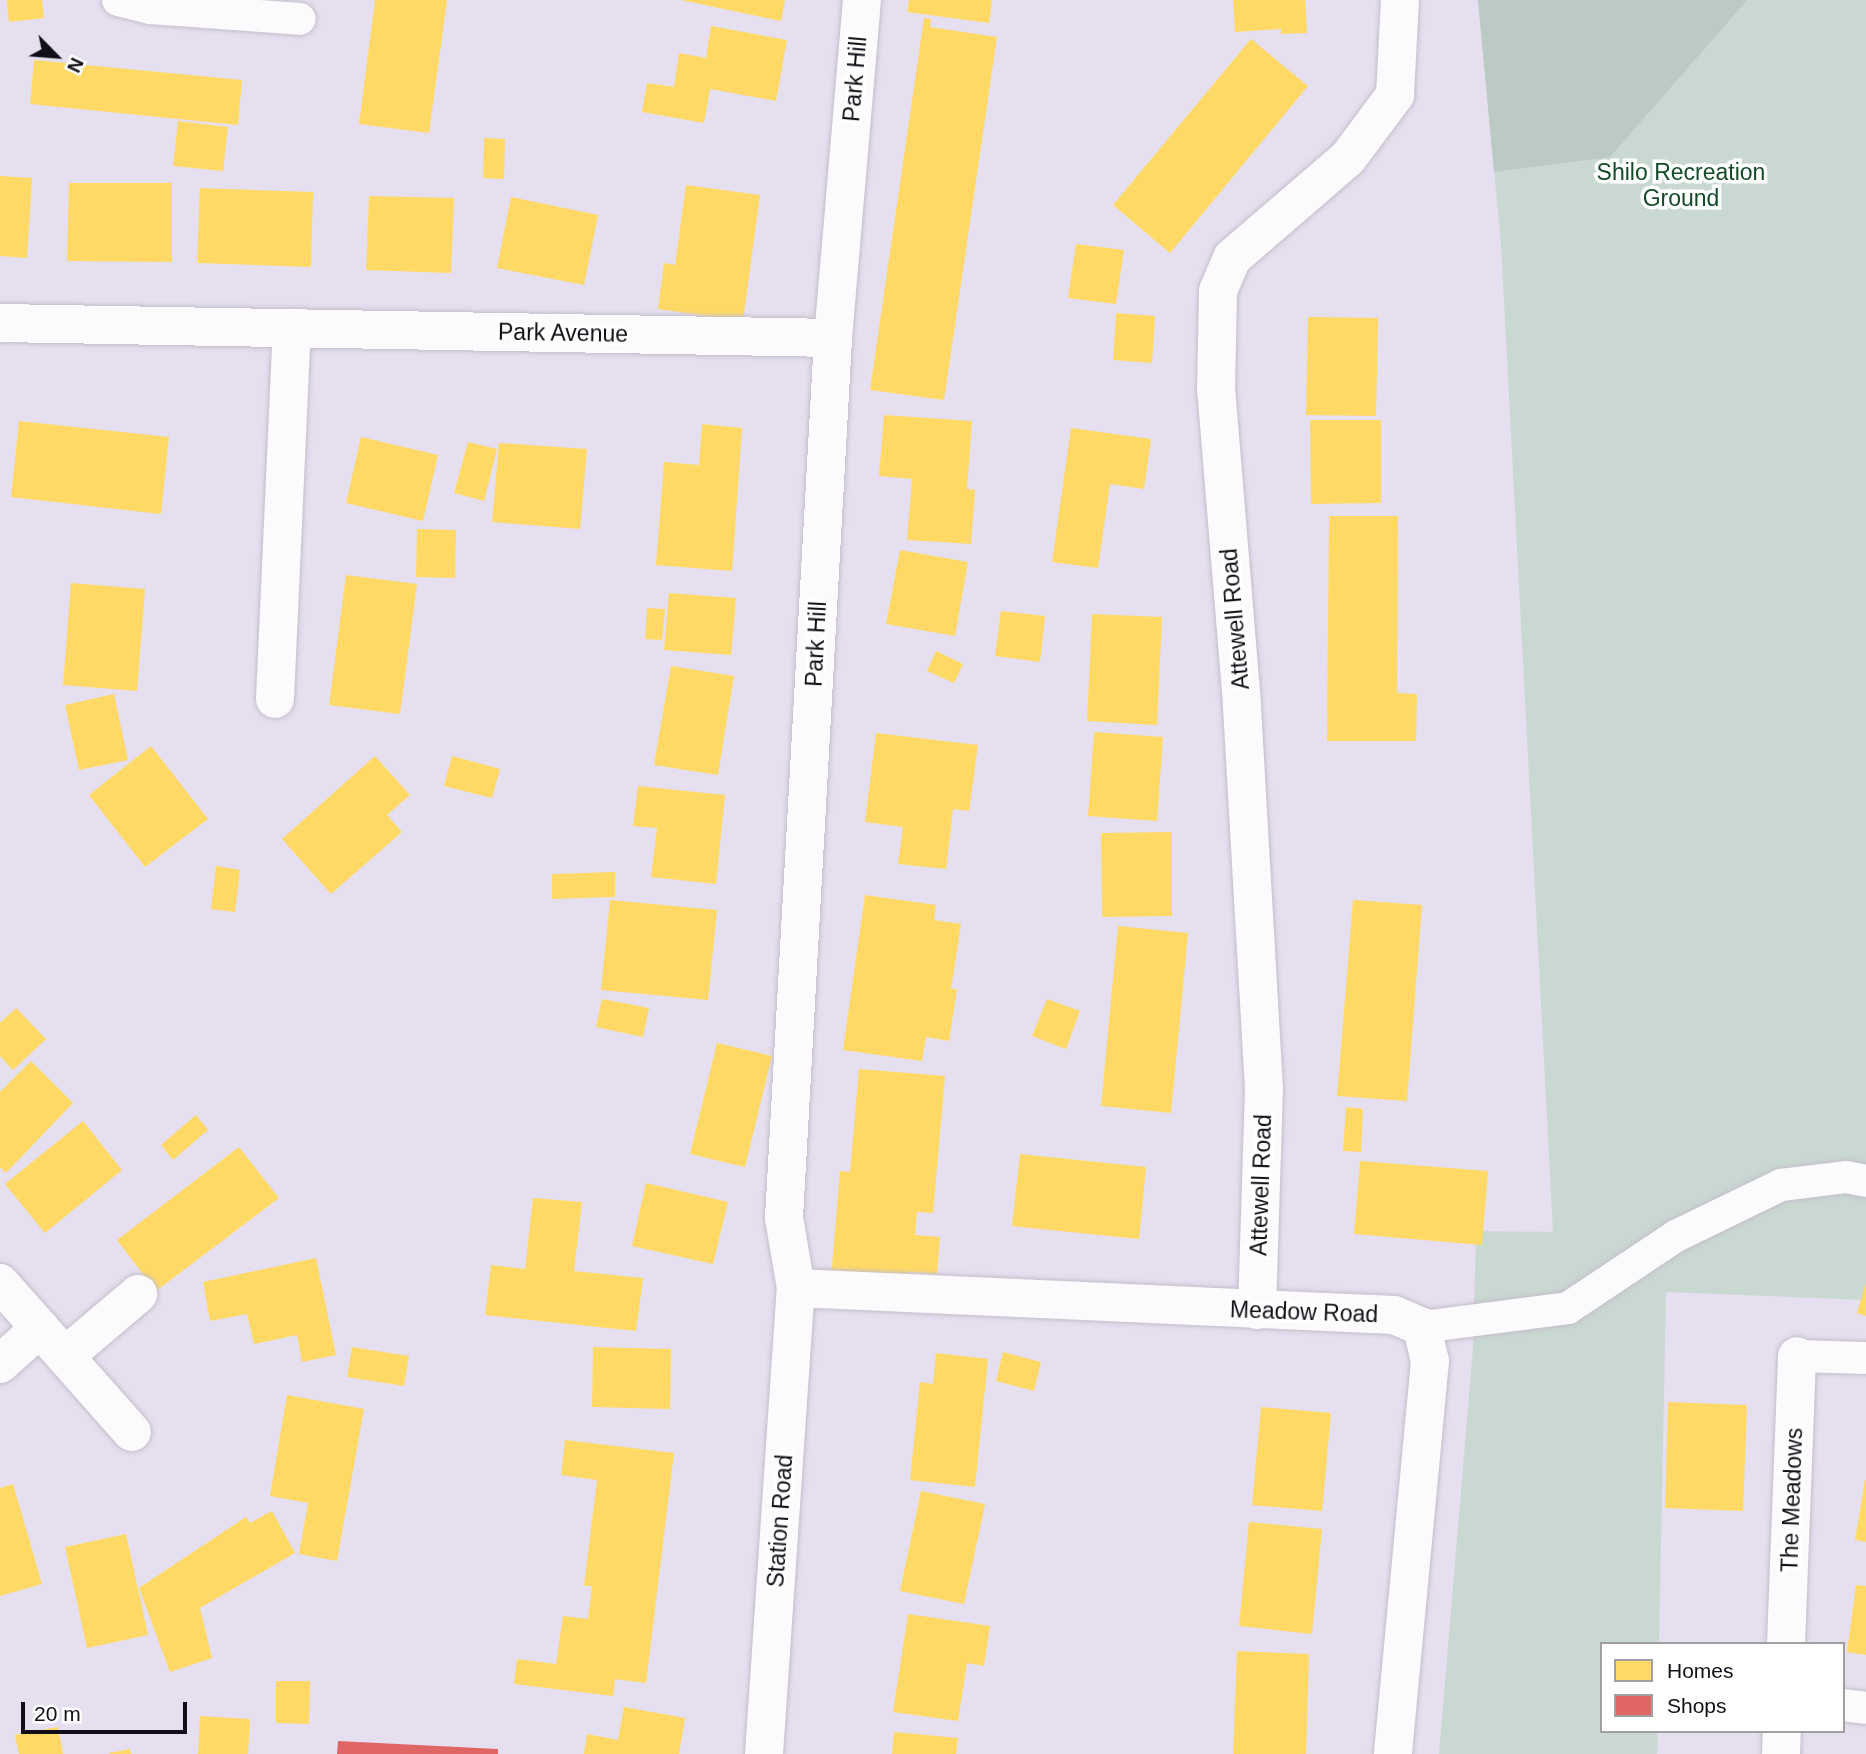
<!DOCTYPE html>
<style>
body{margin:0}
#map{position:relative;width:1866px;height:1754px;overflow:hidden;background:#e6dfef;font-family:Helvetica,sans-serif}
div>[style]{position:absolute}
[style*='--x']{left:calc(var(--x)*1px);top:calc(var(--y)*1px);width:calc(var(--w)*1px);rotate:calc(var(--a)*1deg)}
.green>*{inset:0;background:#c9d8d1}
.forest>*{inset:0;background:#bbcac2}
.homes>*{inset:0;background:#ffd966}
.shops>*{inset:0;background:#e06666}
.roads{filter:drop-shadow(0 0 2px #c4becb) drop-shadow(0 0 2px #c4becb)}
.service>*{height:32px;margin:-16px;padding:0 16px;transform-origin:16px;border-radius:16px;background:#fbfafd}
.minor>*{height:38px;margin:-19px;padding:0 19px;transform-origin:19px;border-radius:19px;background:#fbfafd}
span{translate:-50% -50%;white-space:nowrap;text-align:center;line-height:1.15;-webkit-text-stroke:7px #fff;paint-order:stroke}
.street-label{font-size:23px;color:#120e17}
.park-label{font-size:23px;color:#144a27}
.legend{position:absolute;left:1600px;top:1642px;width:245px;height:91px;box-sizing:border-box;background:#fff;border:2px solid #a09fa2;margin:0;padding:9px 12px;list-style:none;font-size:21px;color:#120e17}
.legend li{display:flex;align-items:center;gap:14px;height:35px}
.legend b{width:35px;border:2px solid #a09fa2}
.north{position:absolute;left:21px;top:21px;width:70px;height:70px;-webkit-text-stroke:5px #fff;paint-order:stroke;rotate:115deg;font-size:19px;font-weight:700;line-height:28px;text-align:center;color:#120e17}
.north::after{content:'';display:block;margin:auto;width:24px;height:32px;background:#120e17;clip-path:polygon(50% 0,100% 100%,50% 72%,0 100%)}
.scale{position:absolute;left:21px;top:1702px;width:166px;height:32px;box-sizing:border-box;border:4px solid #120e17;border-top:0;padding-left:9px;font-size:21px;line-height:24px;white-space:nowrap;color:#120e17;-webkit-text-stroke:5px #fff;paint-order:stroke}
</style>
<div id="map">
<div class="green">
<div style="clip-path:polygon(1478px 0,1866px 0,1866px 1300px,1666px 1292px,1659px 1644px,1602px 1644px,1602px 1731px,1658px 1731px,1657px 1754px,1439px 1754px,1473px 1348px,1476px 1231px,1553px 1232px,1501px 244px)"></div>
</div>
<div class="forest">
<div style="clip-path:polygon(1478px 0,1747px 0,1610px 157px,1494px 172px)"></div>
</div>
<div class="homes">
<div style="clip-path:polygon(7px 0,42px 0,44px 18px,9px 22px)"></div>
<div style="clip-path:polygon(375px 0,447px 0,429px 133px,359px 124px)"></div>
<div style="clip-path:polygon(681px 0,785px 0,781px 21px)"></div>
<div style="clip-path:polygon(909px 0,992px 0,989px 23px,907px 12px)"></div>
<div style="clip-path:polygon(1233px 0,1305px 0,1307px 33px,1281px 34px,1281px 29px,1235px 32px)"></div>
<div style="clip-path:polygon(924px 18px,931px 19px,930px 27px,997px 37px,944px 400px,870px 390px)"></div>
<div style="clip-path:polygon(711px 26px,787px 40px,776px 101px,710px 89px,704px 123px,642px 112px,647px 83px,674px 87px,679px 53px,706px 58px)"></div>
<div style="clip-path:polygon(1251px 39px,1308px 86px,1170px 253px,1113px 205px)"></div>
<div style="clip-path:polygon(34px 60px,242px 80px,238px 125px,30px 104px)"></div>
<div style="clip-path:polygon(178px 121px,228px 127px,223px 171px,173px 166px)"></div>
<div style="clip-path:polygon(484px 138px,505px 139px,504px 179px,483px 178px)"></div>
<div style="clip-path:polygon(0 176px,32px 178px,27px 258px,0 256px)"></div>
<div style="clip-path:polygon(69px 183px,172px 183px,172px 262px,67px 261px)"></div>
<div style="clip-path:polygon(686px 185px,760px 195px,743px 321px,658px 309px,664px 263px,675px 265px)"></div>
<div style="clip-path:polygon(200px 188px,313px 192px,311px 267px,197px 263px)"></div>
<div style="clip-path:polygon(369px 196px,454px 198px,451px 273px,366px 270px)"></div>
<div style="clip-path:polygon(511px 197px,598px 215px,584px 285px,497px 268px)"></div>
<div style="clip-path:polygon(1076px 244px,1124px 250px,1116px 304px,1068px 298px)"></div>
<div style="clip-path:polygon(1116px 313px,1155px 316px,1152px 363px,1113px 360px)"></div>
<div style="clip-path:polygon(1308px 317px,1378px 318px,1376px 416px,1306px 415px)"></div>
<div style="clip-path:polygon(884px 415px,972px 421px,967px 489px,975px 490px,971px 544px,907px 540px,912px 479px,879px 476px)"></div>
<div style="clip-path:polygon(1310px 420px,1381px 420px,1381px 503px,1311px 504px)"></div>
<div style="clip-path:polygon(19px 421px,169px 437px,161px 514px,11px 497px)"></div>
<div style="clip-path:polygon(702px 424px,742px 428px,732px 571px,656px 565px,664px 462px,699px 465px)"></div>
<div style="clip-path:polygon(1071px 428px,1151px 439px,1144px 489px,1110px 484px,1098px 568px,1052px 562px)"></div>
<div style="clip-path:polygon(361px 437px,438px 455px,423px 521px,346px 503px)"></div>
<div style="clip-path:polygon(468px 442px,497px 449px,484px 501px,454px 493px)"></div>
<div style="clip-path:polygon(499px 443px,587px 449px,580px 529px,492px 522px)"></div>
<div style="clip-path:polygon(1329px 516px,1398px 516px,1397px 693px,1417px 694px,1416px 741px,1327px 741px)"></div>
<div style="clip-path:polygon(417px 529px,456px 530px,455px 578px,416px 577px)"></div>
<div style="clip-path:polygon(900px 550px,968px 562px,955px 636px,886px 624px)"></div>
<div style="clip-path:polygon(346px 575px,417px 584px,400px 714px,329px 705px)"></div>
<div style="clip-path:polygon(71px 583px,145px 589px,137px 691px,63px 685px)"></div>
<div style="clip-path:polygon(669px 593px,736px 598px,731px 655px,664px 650px)"></div>
<div style="clip-path:polygon(647px 608px,665px 609px,662px 640px,645px 639px)"></div>
<div style="clip-path:polygon(1001px 611px,1045px 616px,1040px 662px,995px 656px)"></div>
<div style="clip-path:polygon(1092px 614px,1162px 617px,1157px 725px,1087px 721px)"></div>
<div style="clip-path:polygon(936px 651px,963px 664px,954px 683px,927px 671px)"></div>
<div style="clip-path:polygon(671px 666px,734px 676px,718px 775px,654px 765px)"></div>
<div style="clip-path:polygon(114px 694px,128px 760px,79px 770px,65px 705px)"></div>
<div style="clip-path:polygon(1094px 732px,1163px 737px,1157px 821px,1088px 816px)"></div>
<div style="clip-path:polygon(876px 733px,978px 745px,969px 811px,953px 809px,946px 869px,898px 864px,903px 827px,865px 822px)"></div>
<div style="clip-path:polygon(151px 746px,208px 819px,145px 867px,89px 795px)"></div>
<div style="clip-path:polygon(375px 756px,410px 795px,387px 815px,402px 832px,331px 894px,282px 839px)"></div>
<div style="clip-path:polygon(452px 756px,500px 769px,492px 798px,444px 786px)"></div>
<div style="clip-path:polygon(638px 786px,725px 795px,716px 884px,651px 877px,657px 828px,633px 826px)"></div>
<div style="clip-path:polygon(1172px 832px,1172px 916px,1102px 917px,1101px 833px)"></div>
<div style="clip-path:polygon(216px 866px,240px 870px,235px 912px,211px 909px)"></div>
<div style="clip-path:polygon(615px 872px,615px 897px,552px 899px,552px 874px)"></div>
<div style="clip-path:polygon(865px 895px,936px 905px,934px 920px,961px 924px,951px 989px,957px 989px,949px 1041px,926px 1037px,922px 1061px,843px 1050px)"></div>
<div style="clip-path:polygon(610px 900px,717px 910px,708px 1000px,601px 990px)"></div>
<div style="clip-path:polygon(1353px 900px,1422px 905px,1407px 1101px,1337px 1096px)"></div>
<div style="clip-path:polygon(1118px 926px,1188px 933px,1171px 1113px,1101px 1106px)"></div>
<div style="clip-path:polygon(602px 999px,649px 1008px,643px 1037px,596px 1027px)"></div>
<div style="clip-path:polygon(1047px 999px,1080px 1011px,1066px 1049px,1032px 1036px)"></div>
<div style="clip-path:polygon(16px 1008px,46px 1039px,13px 1070px,0 1056px,0 1023px)"></div>
<div style="clip-path:polygon(717px 1043px,772px 1056px,745px 1167px,690px 1154px)"></div>
<div style="clip-path:polygon(31px 1061px,73px 1103px,6px 1173px,0 1167px,0 1092px)"></div>
<div style="clip-path:polygon(859px 1069px,945px 1076px,933px 1213px,917px 1212px,915px 1235px,940px 1237px,937px 1274px,909px 1272px,907px 1295px,830px 1289px,840px 1171px,850px 1172px)"></div>
<div style="clip-path:polygon(1346px 1107px,1363px 1109px,1361px 1152px,1343px 1151px)"></div>
<div style="clip-path:polygon(196px 1115px,208px 1130px,173px 1160px,161px 1145px)"></div>
<div style="clip-path:polygon(83px 1121px,122px 1170px,45px 1233px,5px 1184px)"></div>
<div style="clip-path:polygon(239px 1147px,279px 1198px,156px 1291px,117px 1240px)"></div>
<div style="clip-path:polygon(1020px 1154px,1146px 1167px,1139px 1239px,1012px 1226px)"></div>
<div style="clip-path:polygon(1360px 1161px,1488px 1171px,1482px 1245px,1354px 1234px)"></div>
<div style="clip-path:polygon(646px 1183px,728px 1202px,713px 1264px,632px 1246px)"></div>
<div style="clip-path:polygon(533px 1198px,582px 1202px,574px 1271px,643px 1278px,636px 1331px,485px 1315px,491px 1265px,525px 1269px)"></div>
<div style="clip-path:polygon(316px 1258px,336px 1355px,302px 1362px,297px 1335px,254px 1344px,247px 1314px,210px 1321px,203px 1282px)"></div>
<div style="clip-path:polygon(1866px 1283px,1866px 1316px,1857px 1313px)"></div>
<div style="clip-path:polygon(352px 1347px,409px 1356px,404px 1386px,347px 1377px)"></div>
<div style="clip-path:polygon(593px 1347px,671px 1349px,670px 1409px,592px 1407px)"></div>
<div style="clip-path:polygon(1003px 1352px,1041px 1362px,1034px 1391px,996px 1381px)"></div>
<div style="clip-path:polygon(936px 1353px,988px 1359px,975px 1487px,910px 1480px,920px 1382px,933px 1384px)"></div>
<div style="clip-path:polygon(287px 1395px,364px 1409px,337px 1561px,299px 1554px,308px 1503px,270px 1496px)"></div>
<div style="clip-path:polygon(1668px 1402px,1747px 1405px,1743px 1511px,1665px 1508px)"></div>
<div style="clip-path:polygon(1261px 1407px,1331px 1413px,1322px 1511px,1252px 1505px)"></div>
<div style="clip-path:polygon(565px 1440px,674px 1453px,646px 1683px,615px 1679px,613px 1696px,514px 1684px,517px 1659px,556px 1664px,563px 1616px,588px 1619px,592px 1586px,584px 1586px,597px 1480px,561px 1475px)"></div>
<div style="clip-path:polygon(1865px 1480px,1866px 1480px,1866px 1542px,1855px 1540px)"></div>
<div style="clip-path:polygon(13px 1484px,42px 1584px,0 1596px,0 1488px)"></div>
<div style="clip-path:polygon(921px 1491px,985px 1504px,964px 1604px,900px 1591px)"></div>
<div style="clip-path:polygon(272px 1511px,295px 1553px,200px 1608px,212px 1658px,170px 1672px,139px 1588px,246px 1517px,250px 1523px)"></div>
<div style="clip-path:polygon(1249px 1522px,1322px 1529px,1312px 1634px,1239px 1626px)"></div>
<div style="clip-path:polygon(126px 1534px,148px 1635px,87px 1648px,65px 1547px)"></div>
<div style="clip-path:polygon(1856px 1585px,1866px 1586px,1866px 1655px,1847px 1652px)"></div>
<div style="clip-path:polygon(908px 1614px,990px 1626px,984px 1666px,967px 1663px,958px 1721px,893px 1712px)"></div>
<div style="clip-path:polygon(1237px 1651px,1309px 1654px,1306px 1754px,1233px 1754px)"></div>
<div style="clip-path:polygon(276px 1681px,310px 1681px,309px 1724px,276px 1723px)"></div>
<div style="clip-path:polygon(624px 1707px,685px 1718px,679px 1754px,584px 1754px,587px 1734px,618px 1740px)"></div>
<div style="clip-path:polygon(200px 1716px,250px 1719px,248px 1754px,198px 1754px)"></div>
<div style="clip-path:polygon(58px 1727px,63px 1754px,19px 1754px,15px 1735px)"></div>
<div style="clip-path:polygon(894px 1732px,958px 1738px,956px 1754px,892px 1754px)"></div>
<div style="clip-path:polygon(130px 1749px,131px 1754px,109px 1754px,109px 1753px)"></div>
</div>
<div class="shops">
<div style="clip-path:polygon(338px 1741px,498px 1749px,498px 1754px,337px 1754px)"></div>
</div>
<div class="roads">
<div class="service">
<div style="--x:118;--y:0;--w:34;--a:14"></div>
<div style="--x:151;--y:8;--w:149;--a:4.2"></div>
<div style="--x:1422;--y:1327;--w:147;--a:-7.4"></div>
<div style="--x:1568;--y:1308;--w:130;--a:-33.7"></div>
<div style="--x:1676;--y:1236;--w:117;--a:-25.9"></div>
<div style="--x:1781;--y:1185;--w:65;--a:-7"></div>
<div style="--x:1846;--y:1177;--w:20;--a:11"></div>
<div style="--x:1797;--y:1356;--w:69;--a:1.7"></div>
<div style="--x:1843;--y:1705;--w:23;--a:7"></div>
</div>
<div class="minor">
<div style="--x:0;--y:323;--w:833;--a:1.03"></div>
<div style="--x:275;--y:699;--w:370;--a:-87.4"></div>
<div style="--x:0;--y:1283;--w:199;--a:48.5"></div>
<div style="--x:796;--y:1288;--w:599;--a:2.59"></div>
<div style="--x:1394;--y:1315;--w:30;--a:23"></div>
<div style="--x:1422;--y:1327;--w:35;--a:77"></div>
<div style="--x:1430;--y:1361;--w:395;--a:95.4"></div>
<div style="--x:1257;--y:1310;--w:221;--a:-88.2"></div>
<div style="--x:1264;--y:1089;--w:386;--a:-93.3"></div>
<div style="--x:1242;--y:704;--w:315;--a:-94.7"></div>
<div style="--x:1216;--y:390;--w:99;--a:-88.8"></div>
<div style="--x:1218;--y:291;--w:36;--a:-67"></div>
<div style="--x:1232;--y:258;--w:153;--a:-40.8"></div>
<div style="--x:1348;--y:158;--w:79;--a:-53.3"></div>
<div style="--x:1395;--y:95;--w:95;--a:-87"></div>
<div style="--x:65;--y:1356;--w:96;--a:-40.3"></div>
<div style="--x:0;--y:1364;--w:54;--a:-42"></div>
<div style="--x:1786;--y:1644;--w:288;--a:-87.8"></div>
<div style="--x:764;--y:1754;--w:467;--a:-86.1"></div>
<div style="--x:796;--y:1288;--w:71;--a:-99.7"></div>
<div style="--x:784;--y:1218;--w:881;--a:-86.81"></div>
<div style="--x:833;--y:338;--w:339;--a:-85.1"></div>
<div style="--x:1781;--y:1754;--w:23;--a:-88"></div>
</div>
</div>
<div class="street-label">
<span style="left:855px;top:79px;rotate:-85deg">Park Hill</span>
<span style="left:563px;top:333px;rotate:1deg">Park Avenue</span>
<span style="left:1235px;top:619px;rotate:-95deg">Attewell Road</span>
<span style="left:816px;top:644px;rotate:-87deg">Park Hill</span>
<span style="left:1261px;top:1185px;rotate:-88deg">Attewell Road</span>
<span style="left:1304px;top:1312px;rotate:2deg">Meadow Road</span>
<span style="left:1792px;top:1500px;rotate:-88deg">The Meadows</span>
<span style="left:780px;top:1521px;rotate:-86deg">Station Road</span>
</div>
<div class="park-label">
<span style="left:1681px;top:185px">Shilo Recreation<br>Ground</span>
</div>
<ul class="legend">
<li><b style="height:19px;background:#ffd966"></b>Homes</li>
<li><b style="height:19px;background:#e06666"></b>Shops</li>
</ul>
<div class="north">N</div>
<div class="scale">20 m</div>
</div>
